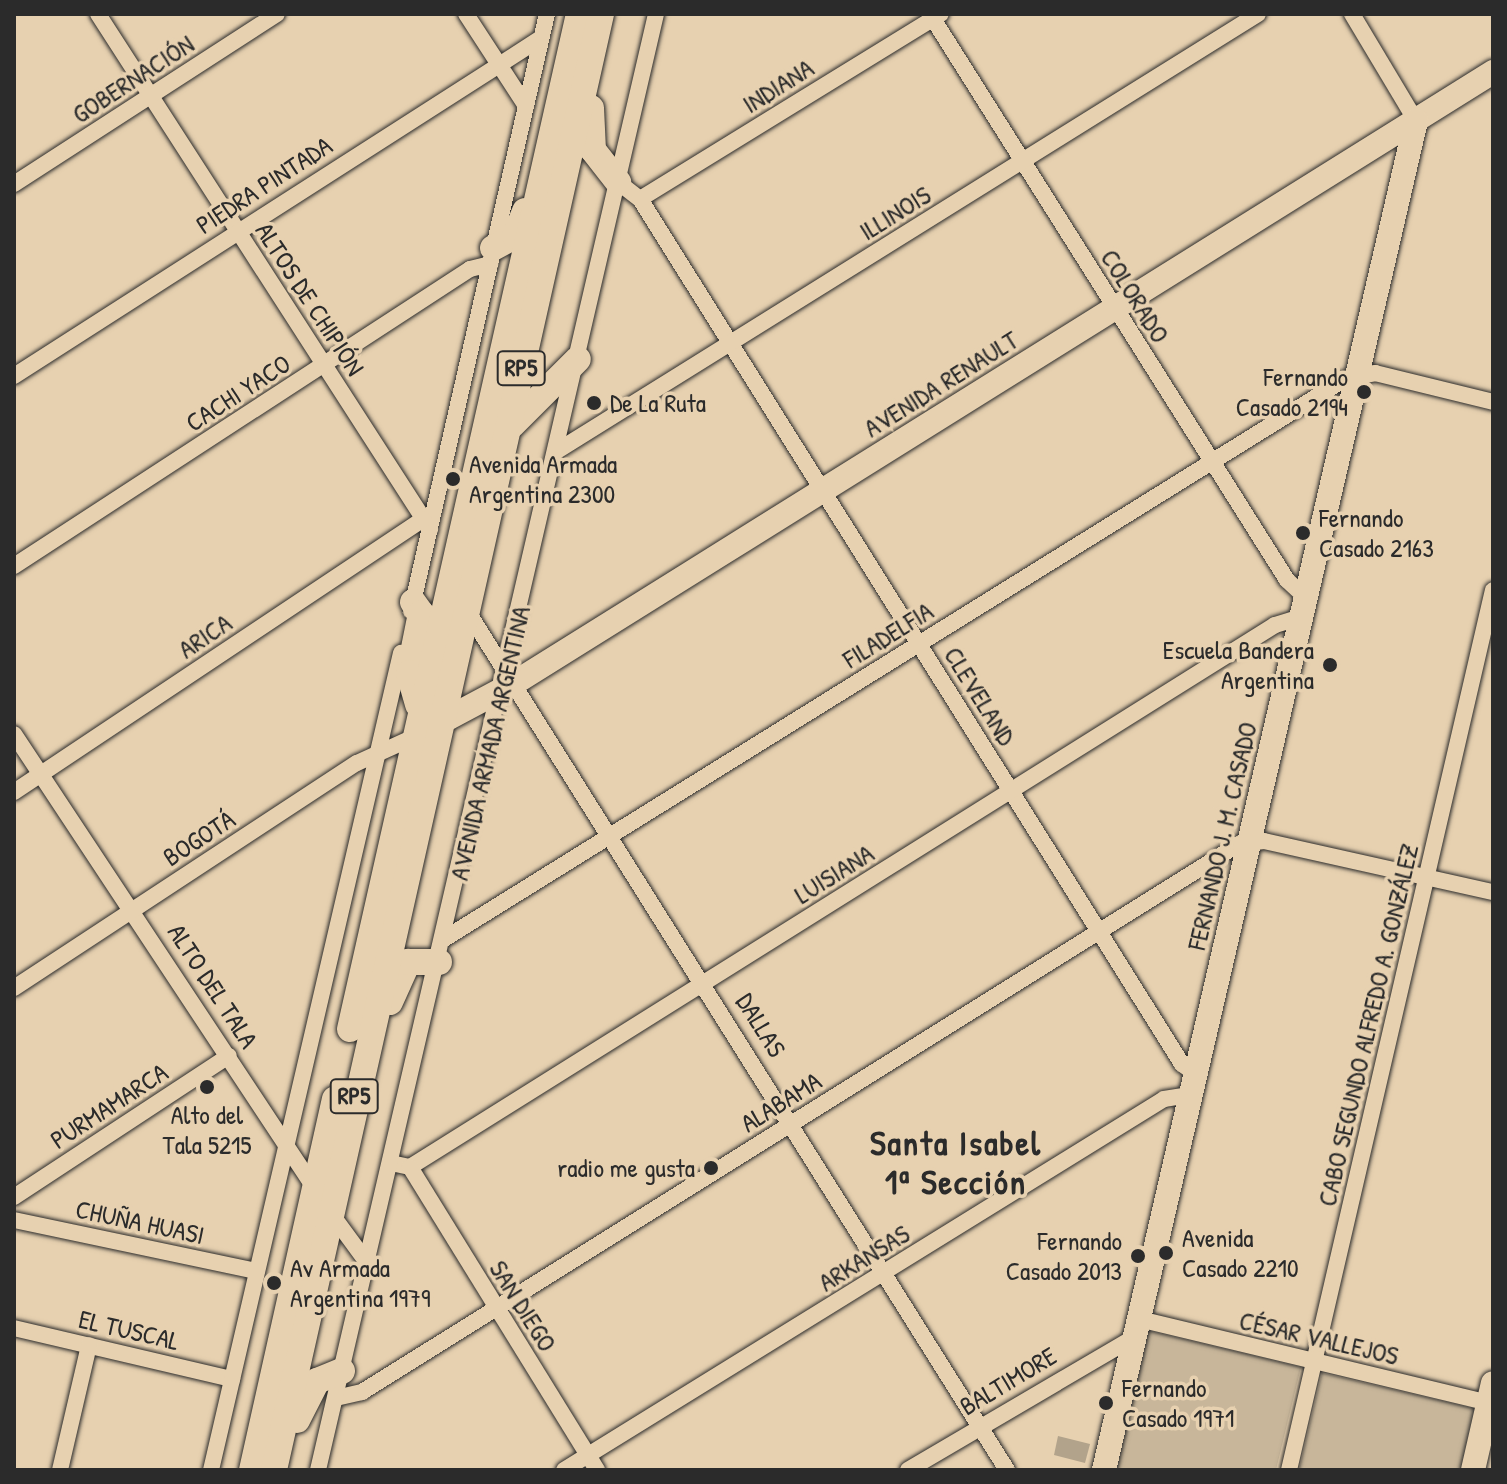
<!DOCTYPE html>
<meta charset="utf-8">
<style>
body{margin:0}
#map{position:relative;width:1507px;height:1484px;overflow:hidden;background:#e7d1b0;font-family:"Patrick Hand",sans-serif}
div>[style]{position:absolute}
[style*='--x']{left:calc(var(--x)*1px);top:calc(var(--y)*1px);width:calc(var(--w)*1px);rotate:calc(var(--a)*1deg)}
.green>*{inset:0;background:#c8b69a}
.building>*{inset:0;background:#b2a38b}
.roads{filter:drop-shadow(0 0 2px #2b2b2b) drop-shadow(0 0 2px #2b2b2b)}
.street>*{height:16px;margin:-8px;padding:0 8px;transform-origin:8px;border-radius:8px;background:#e7d1b0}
.secondary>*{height:24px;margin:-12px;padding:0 12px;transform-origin:12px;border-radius:12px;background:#e7d1b0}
.primary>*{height:26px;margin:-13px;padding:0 13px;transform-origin:13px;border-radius:13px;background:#e7d1b0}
.dots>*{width:22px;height:22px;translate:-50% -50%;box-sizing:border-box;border:4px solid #e7d1b0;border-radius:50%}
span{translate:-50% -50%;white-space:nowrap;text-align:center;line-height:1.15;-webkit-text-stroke:7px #e7d1b0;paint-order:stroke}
.shield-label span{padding:2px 6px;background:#e7d1b0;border:2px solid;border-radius:6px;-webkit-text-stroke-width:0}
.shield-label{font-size:24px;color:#2b2b2b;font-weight:700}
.street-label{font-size:26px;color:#2b2b2b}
.poi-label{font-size:26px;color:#2b2b2b}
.right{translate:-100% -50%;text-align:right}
.left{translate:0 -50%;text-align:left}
.district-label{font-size:34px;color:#2b2b2b;font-weight:700;letter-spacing:2px}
.frame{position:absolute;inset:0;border:16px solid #2b2b2b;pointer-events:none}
</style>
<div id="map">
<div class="green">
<div style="clip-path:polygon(1145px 1330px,1301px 1367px,1276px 1470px,1111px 1470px)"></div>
<div style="clip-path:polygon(1322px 1373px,1481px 1410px,1467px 1470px,1299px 1470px)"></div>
</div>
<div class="building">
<div style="clip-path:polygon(1058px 1436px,1090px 1444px,1085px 1463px,1054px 1455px)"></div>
</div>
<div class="roads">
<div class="street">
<div style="--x:98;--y:14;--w:613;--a:57.19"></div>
<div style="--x:466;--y:14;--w:110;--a:56.9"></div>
<div style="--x:930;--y:14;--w:669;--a:57.76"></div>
<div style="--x:1287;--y:580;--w:26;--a:43"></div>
<div style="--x:1352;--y:14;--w:125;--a:59.1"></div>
<div style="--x:618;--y:182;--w:28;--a:38"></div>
<div style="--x:640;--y:199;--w:1021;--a:57.93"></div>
<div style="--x:1182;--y:1064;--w:17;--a:36"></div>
<div style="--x:14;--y:184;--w:313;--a:-32.9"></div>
<div style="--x:640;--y:199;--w:353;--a:-31.6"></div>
<div style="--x:14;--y:376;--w:626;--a:-32.67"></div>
<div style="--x:557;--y:451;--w:826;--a:-31.94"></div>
<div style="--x:14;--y:566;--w:544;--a:-33.08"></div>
<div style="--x:470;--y:269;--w:21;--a:-14"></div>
<div style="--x:411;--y:611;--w:612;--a:-77.17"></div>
<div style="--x:468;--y:612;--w:1013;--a:57.86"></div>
<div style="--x:14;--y:734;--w:546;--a:56.51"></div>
<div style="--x:14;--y:792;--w:492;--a:-33.7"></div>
<div style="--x:444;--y:939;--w:1061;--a:-31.86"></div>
<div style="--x:1345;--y:379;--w:31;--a:-11"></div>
<div style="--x:1375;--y:373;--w:122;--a:13.8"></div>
<div style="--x:14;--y:988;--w:410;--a:-33.3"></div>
<div style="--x:357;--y:763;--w:63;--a:-24.5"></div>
<div style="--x:391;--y:1163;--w:19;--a:12"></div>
<div style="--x:410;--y:1167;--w:1021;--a:-32.07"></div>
<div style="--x:1275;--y:625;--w:28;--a:-17"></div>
<div style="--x:410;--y:1167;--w:356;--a:58.3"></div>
<div style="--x:14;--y:1197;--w:257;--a:-33.3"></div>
<div style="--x:330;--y:1212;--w:66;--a:53.7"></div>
<div style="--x:14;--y:1220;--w:248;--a:11.9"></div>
<div style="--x:1139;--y:1319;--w:364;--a:13.5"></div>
<div style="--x:14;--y:1328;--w:224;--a:13.2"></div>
<div style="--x:336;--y:1398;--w:27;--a:-13"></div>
<div style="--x:362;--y:1392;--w:1034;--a:-32"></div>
<div style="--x:1239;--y:844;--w:25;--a:-7"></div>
<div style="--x:1264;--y:841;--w:235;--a:12.6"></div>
<div style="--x:60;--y:1470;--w:128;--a:-76.9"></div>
<div style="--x:211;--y:1470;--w:839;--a:-76.91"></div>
<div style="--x:318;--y:1470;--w:1495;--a:-76.93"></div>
<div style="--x:564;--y:1470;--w:705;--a:-31.73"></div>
<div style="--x:1164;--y:1099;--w:26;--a:-9"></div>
<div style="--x:908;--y:1470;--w:263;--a:-30.4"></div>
<div style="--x:1289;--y:1470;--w:903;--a:-76.95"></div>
</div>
<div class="secondary">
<div style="--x:430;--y:728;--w:98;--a:-28.1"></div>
<div style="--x:516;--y:682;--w:1152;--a:-31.98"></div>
<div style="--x:1104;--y:1470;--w:1385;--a:-76.98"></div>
<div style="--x:1473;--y:1470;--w:89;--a:-77.1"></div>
</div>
<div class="primary">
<div style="--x:591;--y:108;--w:42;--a:87.3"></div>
<div style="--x:593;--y:150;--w:41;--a:52"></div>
<div style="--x:493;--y:248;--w:25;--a:-29"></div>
<div style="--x:515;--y:236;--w:27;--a:-68"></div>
<div style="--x:512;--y:425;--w:93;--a:-45"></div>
<div style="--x:413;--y:602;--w:14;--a:54"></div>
<div style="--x:421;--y:613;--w:61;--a:101.3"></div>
<div style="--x:409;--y:673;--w:33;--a:74"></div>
<div style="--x:390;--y:1002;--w:44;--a:-65.8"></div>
<div style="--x:408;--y:962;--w:31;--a:0"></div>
<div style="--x:350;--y:1029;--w:1041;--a:-77.29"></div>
<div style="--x:297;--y:1420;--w:44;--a:-62.9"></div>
<div style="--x:317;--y:1381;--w:27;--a:-22"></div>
<div style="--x:252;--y:1470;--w:380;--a:-77.4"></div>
<div style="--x:274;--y:1470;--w:1492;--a:-77.34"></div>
</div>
</div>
<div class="dots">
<div style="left:1364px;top:392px;background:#2b2b2b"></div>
<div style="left:594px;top:403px;background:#2b2b2b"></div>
<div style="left:453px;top:479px;background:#2b2b2b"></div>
<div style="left:1303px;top:533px;background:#2b2b2b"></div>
<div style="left:1330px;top:665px;background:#2b2b2b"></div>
<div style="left:207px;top:1087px;background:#2b2b2b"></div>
<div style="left:711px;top:1168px;background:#2b2b2b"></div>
<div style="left:1166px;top:1253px;background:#2b2b2b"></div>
<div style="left:1138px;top:1256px;background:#2b2b2b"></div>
<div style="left:274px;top:1283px;background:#2b2b2b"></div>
<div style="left:1106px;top:1403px;background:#2b2b2b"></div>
</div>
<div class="shield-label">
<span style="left:521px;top:368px">RP5</span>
<span style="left:354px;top:1096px">RP5</span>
</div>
<div class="street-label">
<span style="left:133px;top:79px;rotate:-33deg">GOBERNACIÓN</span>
<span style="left:778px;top:86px;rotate:-32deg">INDIANA</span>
<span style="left:264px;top:185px;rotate:-33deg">PIEDRA PINTADA</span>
<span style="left:895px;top:213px;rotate:-32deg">ILLINOIS</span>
<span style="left:1135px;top:296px;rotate:58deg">COLORADO</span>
<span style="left:310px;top:299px;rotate:57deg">ALTOS DE CHIPIÓN</span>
<span style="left:941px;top:384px;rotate:-32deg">AVENIDA RENAULT</span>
<span style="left:238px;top:393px;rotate:-33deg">CACHI YACO</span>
<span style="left:888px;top:635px;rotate:-32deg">FILADELFIA</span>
<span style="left:205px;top:636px;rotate:-34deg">ARICA</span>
<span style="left:980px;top:696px;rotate:58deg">CLEVELAND</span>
<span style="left:490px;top:743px;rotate:-77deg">AVENIDA ARMADA ARGENTINA</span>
<span style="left:1222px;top:836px;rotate:-77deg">FERNANDO J. M. CASADO</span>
<span style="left:199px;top:838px;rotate:-33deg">BOGOTÁ</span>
<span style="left:834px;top:874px;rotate:-32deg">LUISIANA</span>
<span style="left:213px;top:986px;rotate:57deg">ALTO DEL TALA</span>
<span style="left:761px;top:1025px;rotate:58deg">DALLAS</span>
<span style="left:1368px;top:1025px;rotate:-77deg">CABO SEGUNDO ALFREDO A. GONZÁLEZ</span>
<span style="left:781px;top:1102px;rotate:-32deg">ALABAMA</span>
<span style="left:109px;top:1106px;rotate:-33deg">PURMAMARCA</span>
<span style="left:140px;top:1222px;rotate:12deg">CHUÑA HUASI</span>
<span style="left:864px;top:1258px;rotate:-32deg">ARKANSAS</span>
<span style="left:523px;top:1306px;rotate:58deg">SAN DIEGO</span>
<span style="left:129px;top:1330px;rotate:13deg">EL TUSCAL</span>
<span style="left:1319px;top:1338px;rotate:13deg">CÉSAR VALLEJOS</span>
<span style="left:1008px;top:1381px;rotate:-31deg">BALTIMORE</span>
</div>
<div class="poi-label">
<span class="right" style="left:1348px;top:392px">Fernando<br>Casado 2194</span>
<span class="left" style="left:610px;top:403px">De La Ruta</span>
<span class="left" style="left:469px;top:479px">Avenida Armada<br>Argentina 2300</span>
<span class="left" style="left:1319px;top:533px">Fernando<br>Casado 2163</span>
<span class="right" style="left:1314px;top:665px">Escuela Bandera<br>Argentina</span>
<span style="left:207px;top:1130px">Alto del<br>Tala 5215</span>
<span class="right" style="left:695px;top:1168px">radio me gusta</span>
<span class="left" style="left:1182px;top:1253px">Avenida<br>Casado 2210</span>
<span class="right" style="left:1122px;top:1256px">Fernando<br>Casado 2013</span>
<span class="left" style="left:290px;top:1283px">Av Armada<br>Argentina 1979</span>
<span class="left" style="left:1122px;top:1403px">Fernando<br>Casado 1971</span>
</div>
<div class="district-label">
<span style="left:956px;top:1163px">Santa Isabel<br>1ª Sección</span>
</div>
<div class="frame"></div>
</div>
